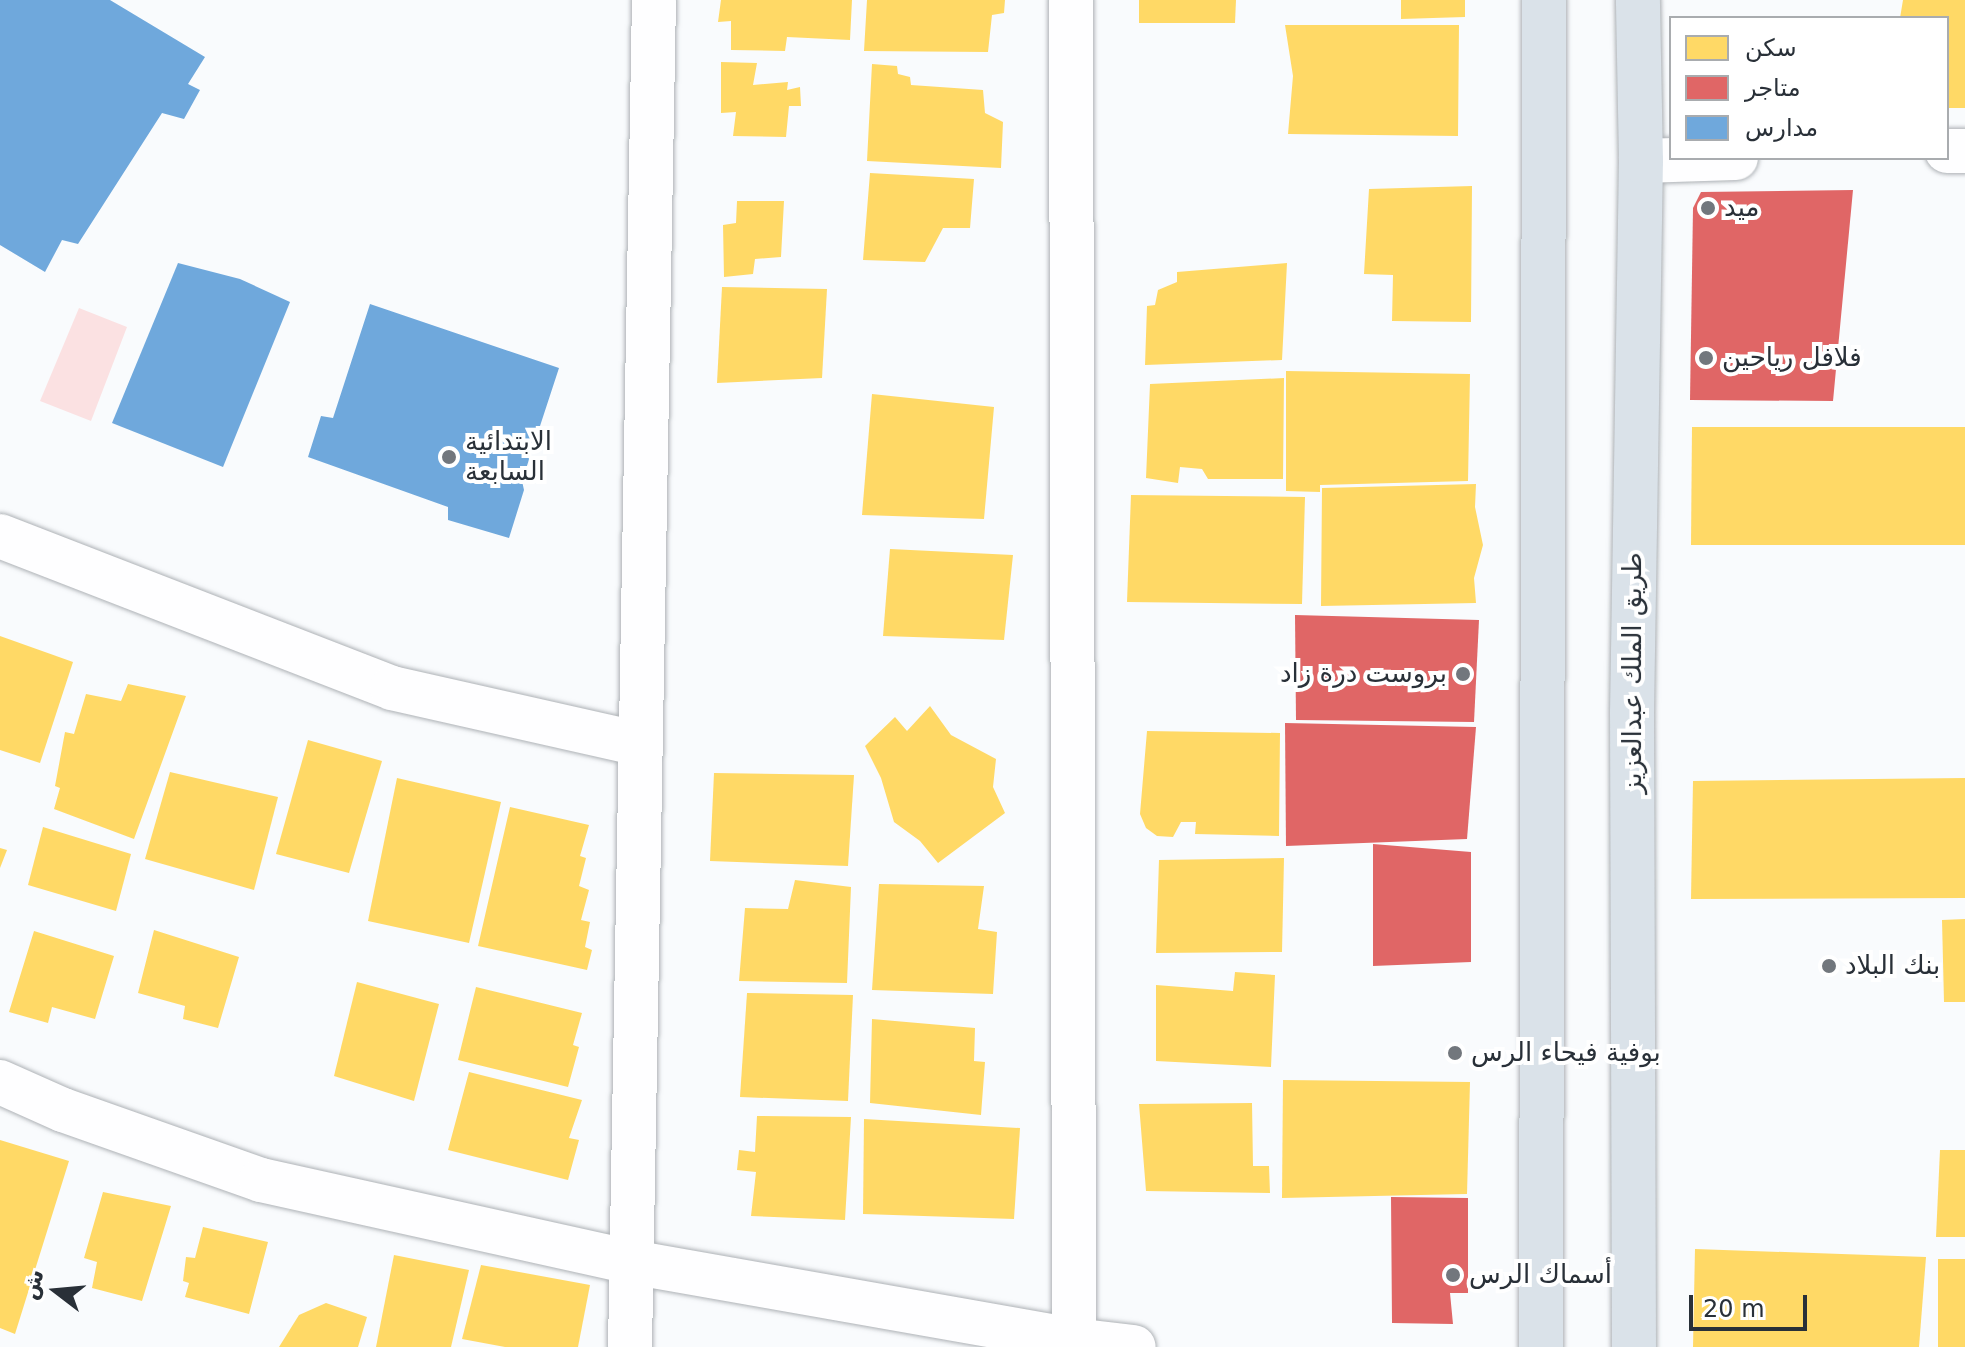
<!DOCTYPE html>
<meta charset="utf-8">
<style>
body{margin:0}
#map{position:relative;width:1965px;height:1347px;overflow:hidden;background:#f9fbfd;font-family:"DejaVu Sans","Noto Naskh Arabic",sans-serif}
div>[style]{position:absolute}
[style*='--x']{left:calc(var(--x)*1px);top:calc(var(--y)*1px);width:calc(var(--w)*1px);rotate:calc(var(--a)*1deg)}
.green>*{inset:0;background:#fbe1e2}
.homes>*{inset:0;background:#ffd966}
.shops>*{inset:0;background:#e06666}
.schools>*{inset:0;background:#6fa8dc}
.roads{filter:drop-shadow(0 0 2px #aeb2b6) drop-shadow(0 0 2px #aeb2b6)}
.street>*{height:44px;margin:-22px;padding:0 22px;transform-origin:22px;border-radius:22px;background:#fefeff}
.highway>*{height:44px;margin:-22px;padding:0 22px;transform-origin:22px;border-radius:22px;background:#dae2e9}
.dots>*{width:22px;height:22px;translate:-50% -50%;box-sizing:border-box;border:4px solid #fff;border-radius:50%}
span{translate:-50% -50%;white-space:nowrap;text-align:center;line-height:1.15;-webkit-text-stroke:8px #fff;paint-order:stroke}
.poi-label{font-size:26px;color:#293038}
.left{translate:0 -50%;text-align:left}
.right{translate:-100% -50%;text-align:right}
.street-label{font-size:26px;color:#293038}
.legend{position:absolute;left:1669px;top:16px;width:280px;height:144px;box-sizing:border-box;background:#fff;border:2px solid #a9acaf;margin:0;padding:10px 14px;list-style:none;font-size:24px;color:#293038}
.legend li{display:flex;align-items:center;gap:16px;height:40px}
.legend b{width:40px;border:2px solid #a9acaf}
.north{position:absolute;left:16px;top:1251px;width:80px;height:80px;-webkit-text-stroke:6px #fff;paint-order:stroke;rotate:286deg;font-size:22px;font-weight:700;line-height:32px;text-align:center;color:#293038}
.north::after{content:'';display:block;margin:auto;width:28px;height:36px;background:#293038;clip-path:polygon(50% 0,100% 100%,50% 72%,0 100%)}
.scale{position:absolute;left:1689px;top:1295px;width:118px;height:36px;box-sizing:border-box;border:4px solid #293038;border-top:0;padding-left:10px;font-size:24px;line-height:28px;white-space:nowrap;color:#293038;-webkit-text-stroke:6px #fff;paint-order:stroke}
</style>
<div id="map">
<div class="green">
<div style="clip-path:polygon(79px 308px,127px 327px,91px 421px,40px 401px)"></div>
</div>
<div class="homes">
<div style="clip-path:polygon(721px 0,852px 0,850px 40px,787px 37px,785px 51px,731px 50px,731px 21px,718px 22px)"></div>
<div style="clip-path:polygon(867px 0,1005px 0,1004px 13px,992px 15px,988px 52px,864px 51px)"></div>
<div style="clip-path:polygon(1139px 0,1236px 0,1235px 23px,1139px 23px)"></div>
<div style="clip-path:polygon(1401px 0,1465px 0,1465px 17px,1401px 19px)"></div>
<div style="clip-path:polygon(1903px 0,1965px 0,1965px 108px,1947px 108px,1947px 18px,1900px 18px)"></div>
<div style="clip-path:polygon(1285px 25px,1459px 25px,1458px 136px,1288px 134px,1293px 76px)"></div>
<div style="clip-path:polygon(721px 62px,757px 63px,753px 85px,788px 82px,787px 90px,800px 87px,801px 106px,789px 106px,786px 137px,733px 136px,736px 112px,721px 113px)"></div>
<div style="clip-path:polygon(872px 64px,897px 66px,898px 74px,910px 77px,911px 85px,983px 90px,985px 113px,1003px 122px,1001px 168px,867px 161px)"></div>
<div style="clip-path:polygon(870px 173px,974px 179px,970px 228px,943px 228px,925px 262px,863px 260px)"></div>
<div style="clip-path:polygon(1472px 186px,1471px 322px,1392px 321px,1393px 275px,1364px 274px,1369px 189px)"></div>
<div style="clip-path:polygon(737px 201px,784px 201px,781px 257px,755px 259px,753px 274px,724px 277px,723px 225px,736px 223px)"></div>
<div style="clip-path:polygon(1287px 263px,1282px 360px,1145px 365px,1147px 306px,1155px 305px,1158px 290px,1177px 282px,1177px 272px)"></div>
<div style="clip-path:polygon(722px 287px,827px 289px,822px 378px,717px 383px)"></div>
<div style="clip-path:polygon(1286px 371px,1470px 374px,1468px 481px,1320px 485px,1320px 492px,1286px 491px)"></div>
<div style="clip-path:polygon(1284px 378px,1283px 479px,1208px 479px,1202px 469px,1180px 467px,1178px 483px,1146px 478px,1150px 384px)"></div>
<div style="clip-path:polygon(872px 394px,994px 407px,984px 519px,862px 515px)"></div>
<div style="clip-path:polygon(1692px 427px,1965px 427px,1965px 545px,1691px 545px)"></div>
<div style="clip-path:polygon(1476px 484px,1475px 507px,1483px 545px,1474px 578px,1476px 603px,1321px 606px,1322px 488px)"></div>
<div style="clip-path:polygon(1131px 495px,1305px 497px,1302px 604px,1127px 602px)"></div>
<div style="clip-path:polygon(890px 549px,1013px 555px,1004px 640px,883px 636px)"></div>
<div style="clip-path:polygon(0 636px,73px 662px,40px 763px,0 750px)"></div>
<div style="clip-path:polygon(128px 684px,186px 696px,134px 839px,54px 809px,60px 788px,55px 786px,65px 732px,74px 734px,86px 694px,121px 701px)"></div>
<div style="clip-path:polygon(930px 706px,951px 735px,996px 759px,993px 787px,1005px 813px,938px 863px,920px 841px,894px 822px,881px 778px,865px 746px,895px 717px,907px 731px)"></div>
<div style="clip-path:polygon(1147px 731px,1280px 733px,1279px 836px,1195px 834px,1196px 822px,1181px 822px,1173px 837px,1157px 836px,1146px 828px,1140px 814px)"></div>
<div style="clip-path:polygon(308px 740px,382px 761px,349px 873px,276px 854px)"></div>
<div style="clip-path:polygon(170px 772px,278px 797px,254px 890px,145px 859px)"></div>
<div style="clip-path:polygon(714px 773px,854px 775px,848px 866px,710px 861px)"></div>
<div style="clip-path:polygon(397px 778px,501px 802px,469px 943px,368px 921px)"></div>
<div style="clip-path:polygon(1965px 778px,1965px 898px,1691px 899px,1693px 781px)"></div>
<div style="clip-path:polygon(510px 807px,589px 825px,580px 856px,586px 858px,579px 886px,589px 890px,581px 920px,590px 922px,585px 947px,592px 950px,587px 970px,478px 946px)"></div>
<div style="clip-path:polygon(43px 827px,131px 854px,116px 911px,28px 885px)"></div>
<div style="clip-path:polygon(0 848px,7px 850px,0 868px)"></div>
<div style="clip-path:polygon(1284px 858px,1282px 952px,1156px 953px,1159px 860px)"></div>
<div style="clip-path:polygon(795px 880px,851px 887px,847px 983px,739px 981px,745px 908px,788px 909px)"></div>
<div style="clip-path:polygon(879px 884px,984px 886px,978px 929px,997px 932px,993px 994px,872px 990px)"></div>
<div style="clip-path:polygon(1965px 919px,1965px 1002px,1944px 1002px,1942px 920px)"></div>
<div style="clip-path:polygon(154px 930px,239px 957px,218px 1028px,183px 1019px,185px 1006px,138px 993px)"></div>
<div style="clip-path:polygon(34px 931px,114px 956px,95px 1019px,52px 1007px,48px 1023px,9px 1012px)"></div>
<div style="clip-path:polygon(1235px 972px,1275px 975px,1271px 1067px,1156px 1061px,1156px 985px,1233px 991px)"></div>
<div style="clip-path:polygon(357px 982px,439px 1004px,414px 1101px,334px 1076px)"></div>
<div style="clip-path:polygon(476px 987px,582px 1013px,573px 1045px,579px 1047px,568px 1087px,458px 1060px)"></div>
<div style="clip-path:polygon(747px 993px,853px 995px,848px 1101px,740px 1097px)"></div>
<div style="clip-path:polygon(872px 1019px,975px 1028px,974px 1061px,985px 1062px,981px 1115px,870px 1103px)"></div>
<div style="clip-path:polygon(469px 1072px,582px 1100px,569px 1138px,579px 1140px,568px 1180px,448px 1150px)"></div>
<div style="clip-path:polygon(1283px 1080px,1470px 1082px,1467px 1194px,1282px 1198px)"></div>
<div style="clip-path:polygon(1252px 1103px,1253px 1166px,1269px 1166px,1270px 1193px,1146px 1191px,1139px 1104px)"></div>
<div style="clip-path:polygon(757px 1116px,851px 1117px,845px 1220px,751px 1216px,756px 1172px,737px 1170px,739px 1150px,755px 1152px)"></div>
<div style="clip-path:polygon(864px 1119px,1020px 1128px,1014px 1219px,863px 1214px)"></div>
<div style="clip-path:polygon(0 1140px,69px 1161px,15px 1334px,0 1328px)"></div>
<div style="clip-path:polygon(1940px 1150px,1965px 1150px,1965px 1237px,1936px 1237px)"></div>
<div style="clip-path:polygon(103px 1192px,171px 1206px,142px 1301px,92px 1288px,97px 1262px,84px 1258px)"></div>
<div style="clip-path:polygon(203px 1227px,268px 1242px,249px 1314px,185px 1297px,189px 1283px,183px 1281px,186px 1257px,195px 1258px)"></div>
<div style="clip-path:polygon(1695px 1249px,1926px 1257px,1919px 1347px,1693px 1347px)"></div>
<div style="clip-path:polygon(394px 1255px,469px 1270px,451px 1347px,376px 1347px)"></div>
<div style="clip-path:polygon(1938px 1259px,1965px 1259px,1965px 1347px,1938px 1347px)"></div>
<div style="clip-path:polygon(481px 1265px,590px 1285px,578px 1347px,505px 1347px,462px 1339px)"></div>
<div style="clip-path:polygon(326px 1303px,367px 1317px,358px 1347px,279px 1347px,299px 1315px)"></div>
</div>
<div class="shops">
<div style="clip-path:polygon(1853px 190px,1833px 401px,1690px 400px,1693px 208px,1701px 192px)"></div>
<div style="clip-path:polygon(1295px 615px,1479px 620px,1474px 722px,1296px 720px)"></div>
<div style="clip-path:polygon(1285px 723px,1476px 727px,1467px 839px,1286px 846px)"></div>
<div style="clip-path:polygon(1373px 844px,1471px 852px,1471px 962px,1373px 966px)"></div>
<div style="clip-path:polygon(1391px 1197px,1468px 1198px,1468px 1293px,1450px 1293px,1453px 1324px,1392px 1323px)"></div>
</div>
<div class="schools">
<div style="clip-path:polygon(0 0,110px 0,205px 57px,188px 84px,200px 90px,184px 119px,162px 113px,78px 244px,62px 240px,45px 272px,0 245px)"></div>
<div style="clip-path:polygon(178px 263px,240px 279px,290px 302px,223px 467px,112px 423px)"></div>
<div style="clip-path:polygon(370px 304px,559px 368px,522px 481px,524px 490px,509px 538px,448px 520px,448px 507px,308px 457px,321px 416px,333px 418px)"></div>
</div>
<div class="roads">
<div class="street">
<div style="--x:1071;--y:0;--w:1340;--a:89.87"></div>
<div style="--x:1947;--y:151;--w:18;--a:0"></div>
<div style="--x:1641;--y:161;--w:95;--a:-1.8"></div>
<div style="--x:0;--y:536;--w:420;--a:21.2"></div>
<div style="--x:392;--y:688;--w:254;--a:12.7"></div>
<div style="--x:0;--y:1082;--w:69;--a:24"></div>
<div style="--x:63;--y:1110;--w:210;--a:19.5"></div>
<div style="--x:261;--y:1180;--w:379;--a:12.5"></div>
<div style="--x:631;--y:1262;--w:450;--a:10"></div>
<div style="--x:1074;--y:1340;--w:60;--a:6.7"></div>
<div style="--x:630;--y:1347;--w:1347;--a:-88.98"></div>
</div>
<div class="highway">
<div style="--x:1541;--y:1347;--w:1347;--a:-89.87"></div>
<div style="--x:1634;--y:1347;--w:634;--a:-90.18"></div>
<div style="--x:1632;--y:713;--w:552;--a:-89.07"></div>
<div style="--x:1641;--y:161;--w:161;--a:-91.1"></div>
</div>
</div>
<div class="dots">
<div style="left:1708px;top:208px;background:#72777d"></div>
<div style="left:1706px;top:358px;background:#72777d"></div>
<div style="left:449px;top:457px;background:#72777d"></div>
<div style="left:1463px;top:674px;background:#72777d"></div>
<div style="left:1829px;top:966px;background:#72777d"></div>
<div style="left:1455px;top:1053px;background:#72777d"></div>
<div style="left:1453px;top:1275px;background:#72777d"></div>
</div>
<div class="poi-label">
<span class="left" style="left:1724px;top:208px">ميد</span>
<span class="left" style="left:1722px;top:358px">فلافل رياحين</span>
<span class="left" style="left:465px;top:457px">الابتدائية<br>السابعة</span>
<span class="right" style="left:1447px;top:674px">بروست درة زاد</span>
<span class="left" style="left:1845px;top:966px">بنك البلاد</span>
<span class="left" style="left:1471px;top:1053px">بوفية فيحاء الرس</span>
<span class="left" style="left:1469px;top:1275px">أسماك الرس</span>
</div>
<div class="street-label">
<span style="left:1633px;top:673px;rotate:-90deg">طريق الملك عبدالعزيز</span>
</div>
<ul class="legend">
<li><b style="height:22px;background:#ffd966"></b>سكن</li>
<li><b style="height:22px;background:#e06666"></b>متاجر</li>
<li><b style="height:22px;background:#6fa8dc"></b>مدارس</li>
</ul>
<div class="north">ش</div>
<div class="scale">20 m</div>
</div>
